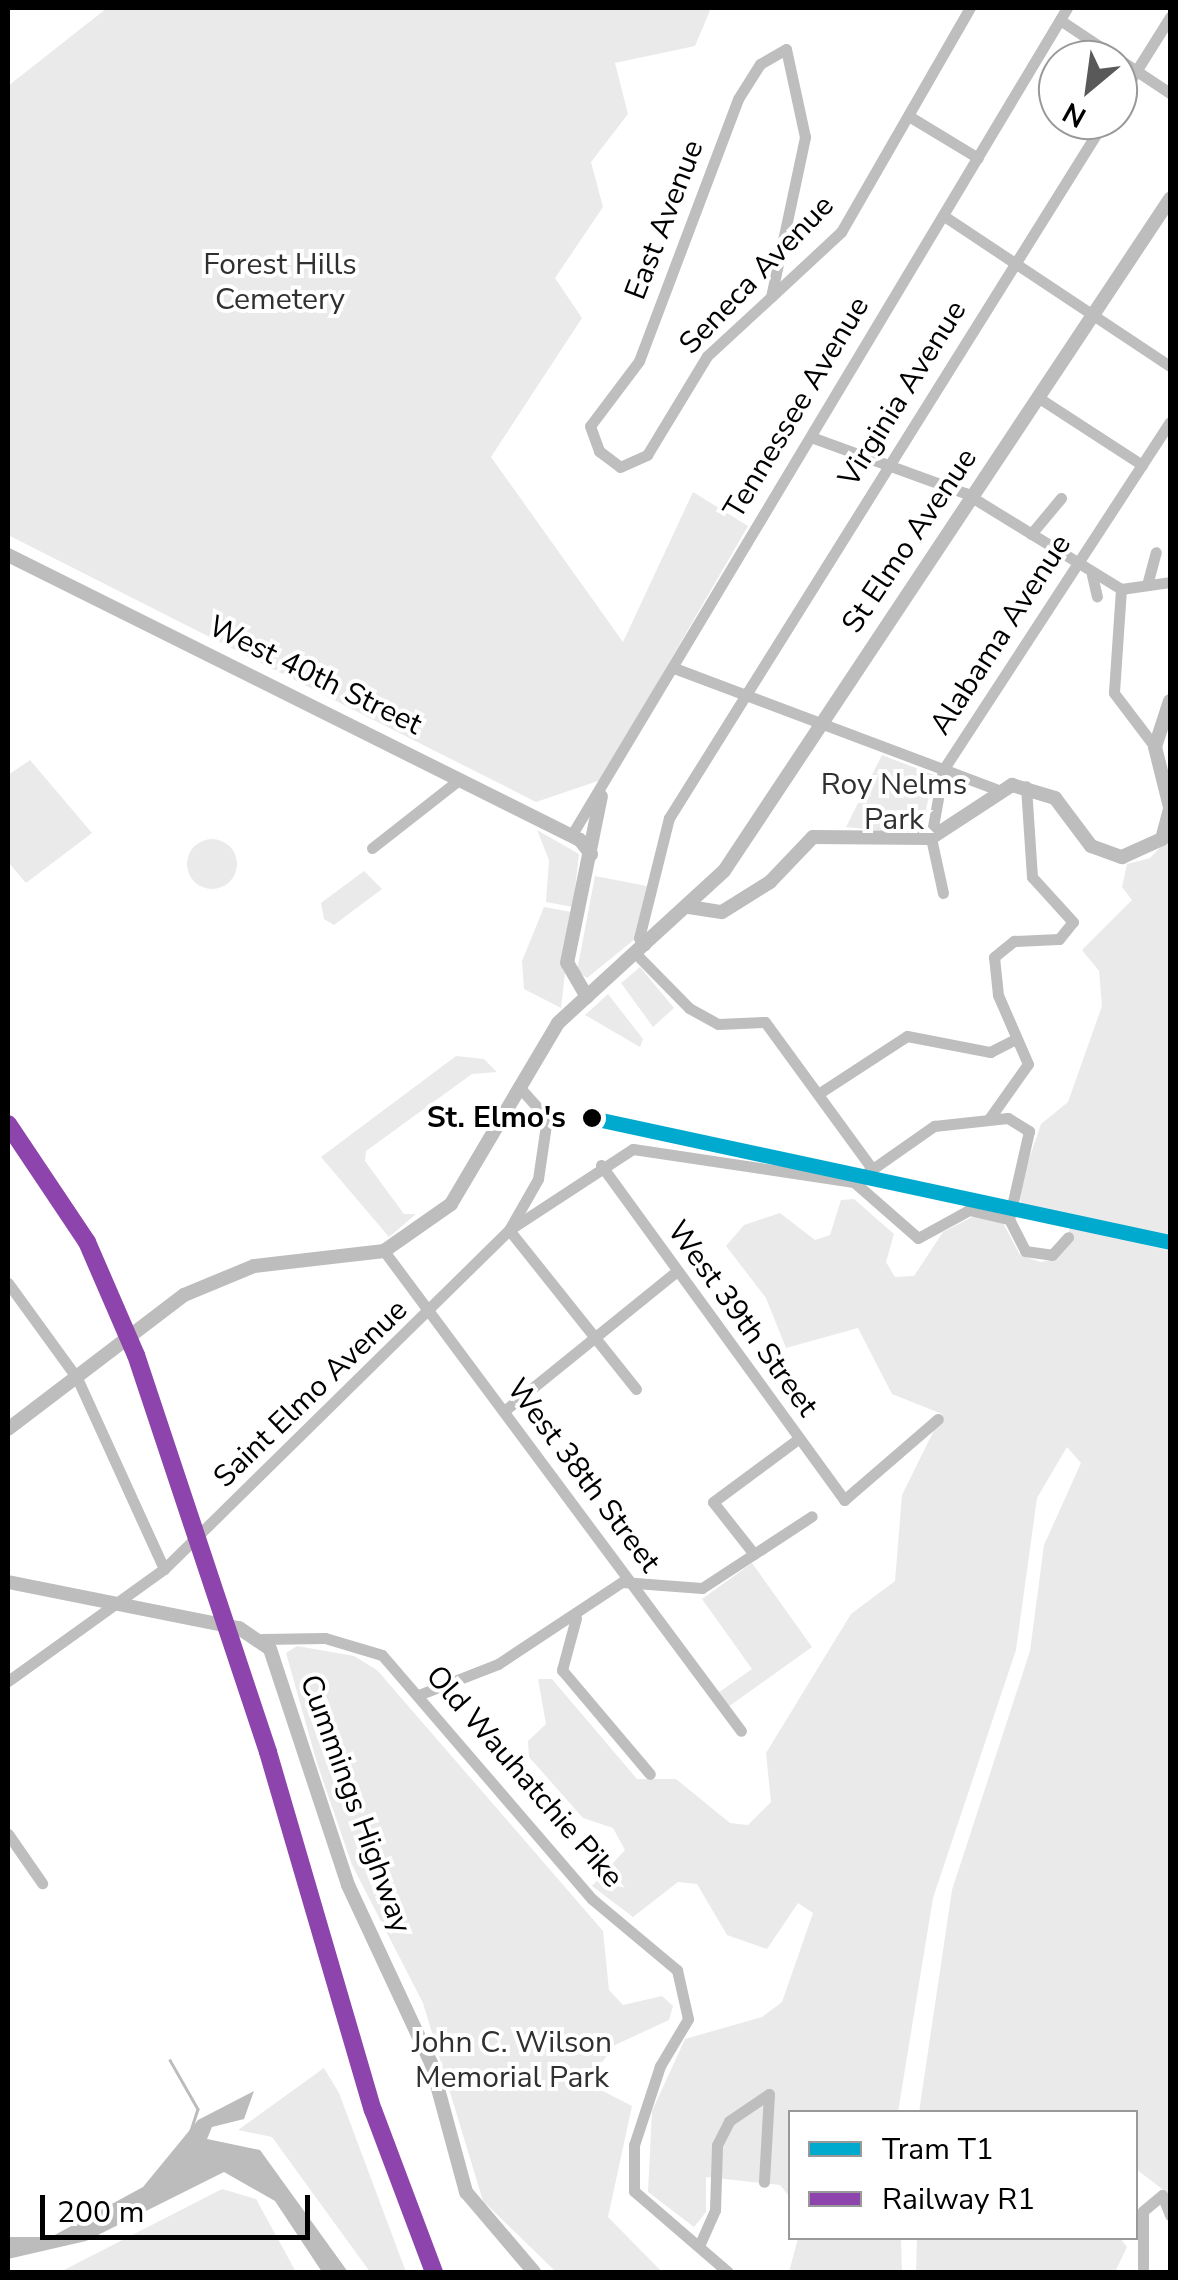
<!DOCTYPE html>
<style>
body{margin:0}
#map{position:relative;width:1178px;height:2280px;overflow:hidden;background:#fff;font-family:"Nunito Sans",sans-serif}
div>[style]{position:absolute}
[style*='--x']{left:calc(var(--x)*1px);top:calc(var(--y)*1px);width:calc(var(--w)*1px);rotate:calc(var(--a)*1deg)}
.green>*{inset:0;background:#eaeaea}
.round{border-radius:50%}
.water>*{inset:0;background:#bcbcbc}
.stream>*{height:2.5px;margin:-1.25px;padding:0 1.25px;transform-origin:1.25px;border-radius:1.25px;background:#bcbcbc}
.minor>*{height:11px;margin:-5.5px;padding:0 5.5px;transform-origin:5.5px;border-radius:5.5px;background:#bebebe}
.major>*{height:14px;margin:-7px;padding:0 7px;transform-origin:7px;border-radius:7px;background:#bdbdbd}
.rail>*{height:6px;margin-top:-3px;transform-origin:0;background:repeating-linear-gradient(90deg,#fff 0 8px,#bdbdbd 0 16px);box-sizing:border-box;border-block:2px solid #bdbdbd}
.rail-1>*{height:18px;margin:-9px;padding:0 9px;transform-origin:9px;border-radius:9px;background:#8e44ad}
.tram-1>*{height:15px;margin:-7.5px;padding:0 7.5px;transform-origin:7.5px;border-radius:7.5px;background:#00a9ce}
.dots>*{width:28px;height:28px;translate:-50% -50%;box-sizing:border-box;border:5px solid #fff;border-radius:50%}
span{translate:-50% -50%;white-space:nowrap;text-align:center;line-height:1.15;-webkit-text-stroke:8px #fff;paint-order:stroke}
.street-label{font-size:30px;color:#000}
.park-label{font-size:30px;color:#303030}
.stop-label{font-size:30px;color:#000;font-weight:700}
.right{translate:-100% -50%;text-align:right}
.frame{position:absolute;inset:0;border:10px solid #000;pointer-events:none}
.legend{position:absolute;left:788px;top:2110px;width:350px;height:130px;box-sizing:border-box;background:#fff;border:2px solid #999;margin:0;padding:12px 18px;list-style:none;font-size:30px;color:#000}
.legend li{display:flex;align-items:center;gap:20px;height:50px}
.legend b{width:50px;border:2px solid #999}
.north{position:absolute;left:1038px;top:40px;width:100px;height:100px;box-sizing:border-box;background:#fff;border:2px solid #999;border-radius:50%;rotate:209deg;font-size:28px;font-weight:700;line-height:40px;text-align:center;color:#000}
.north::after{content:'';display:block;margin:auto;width:35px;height:45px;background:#595959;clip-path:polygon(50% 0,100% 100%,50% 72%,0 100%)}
.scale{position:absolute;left:40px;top:2195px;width:270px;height:45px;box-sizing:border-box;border:5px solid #000;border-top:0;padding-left:12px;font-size:30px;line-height:35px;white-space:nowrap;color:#000;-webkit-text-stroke:8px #fff;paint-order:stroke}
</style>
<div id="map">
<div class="green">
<div style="clip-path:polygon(107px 8px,711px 8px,695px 46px,615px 63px,628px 114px,591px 162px,603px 207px,555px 278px,582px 318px,491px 457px,623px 642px,693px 492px,748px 526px,601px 780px,536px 802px,8px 535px,8px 86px)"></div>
<div style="clip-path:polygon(882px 755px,934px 775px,920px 835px,846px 827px)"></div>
<div style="clip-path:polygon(30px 760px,92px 833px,26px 883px,8px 862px,8px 775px)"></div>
<div style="clip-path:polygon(537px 830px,579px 854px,573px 907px,546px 902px,549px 860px)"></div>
<div style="clip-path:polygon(1170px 837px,1170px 1236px,1023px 1206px,1017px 1194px,1041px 1124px,1068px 1102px,1102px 1006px,1099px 971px,1082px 950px,1132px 900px,1122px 887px,1127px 864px,1150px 858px)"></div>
<div class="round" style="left:187px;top:839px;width:50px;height:50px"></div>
<div style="clip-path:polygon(364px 871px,382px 889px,334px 925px,324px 919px,321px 903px)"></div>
<div style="clip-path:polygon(595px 876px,647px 886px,635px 939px,587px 978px,577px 971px)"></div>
<div style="clip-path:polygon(544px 907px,572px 912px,561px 1008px,524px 989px,522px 961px)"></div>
<div style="clip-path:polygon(640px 967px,674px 1008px,653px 1027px,621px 983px)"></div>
<div style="clip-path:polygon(608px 994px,643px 1039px,640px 1047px,585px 1015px)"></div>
<div style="clip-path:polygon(456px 1056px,484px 1059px,497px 1072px,472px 1074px,366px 1151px,365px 1161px,404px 1214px,416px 1214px,389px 1237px,321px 1157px)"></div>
<div style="clip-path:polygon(854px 1199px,894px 1234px,886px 1262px,895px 1277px,914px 1276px,943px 1232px,978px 1214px,1001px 1219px,1020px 1255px,1041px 1262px,1058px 1258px,1071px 1226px,1170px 1251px,1170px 2195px,1136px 2169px,1136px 2112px,919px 2112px,952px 1890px,1030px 1651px,1044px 1545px,1081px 1463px,1067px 1447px,1037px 1498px,1016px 1650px,933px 1898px,898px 2112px,790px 2112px,790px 2197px,780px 2185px,706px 2177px,706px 2212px,694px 2227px,648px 2192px,652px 2111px,685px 2039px,762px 2017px,782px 2002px,813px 1913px,798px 1903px,767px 1949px,727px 1935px,697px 1884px,678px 1882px,633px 1917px,592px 1886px,625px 1850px,613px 1828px,583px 1818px,529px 1757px,528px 1741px,546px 1724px,538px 1679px,552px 1679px,637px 1779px,676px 1779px,730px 1823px,748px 1825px,771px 1802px,766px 1753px,851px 1614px,895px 1581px,902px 1495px,942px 1414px,892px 1394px,858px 1328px,786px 1348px,766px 1298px,726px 1246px,744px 1225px,780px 1213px,815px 1240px,830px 1235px,841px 1200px)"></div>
<div style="clip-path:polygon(752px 1563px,812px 1647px,728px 1707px,718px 1693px,752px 1669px,702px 1599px)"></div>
<div style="clip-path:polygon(297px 1646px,354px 1656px,377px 1670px,603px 1931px,609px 1990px,623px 2005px,662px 1996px,673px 2006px,669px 2020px,615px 2045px,600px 2065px,599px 2089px,632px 2106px,608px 2217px,662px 2272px,556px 2272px,483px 2201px,423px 2003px,352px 1865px,317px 1763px,286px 1653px)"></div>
<div style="clip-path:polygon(324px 2068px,339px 2093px,406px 2272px,370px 2272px,272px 2137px,238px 2130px)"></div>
<div style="clip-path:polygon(222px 2189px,256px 2199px,296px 2272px,60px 2272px)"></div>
<div style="clip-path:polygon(798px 2238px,901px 2238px,902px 2272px,789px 2272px)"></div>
<div style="clip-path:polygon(917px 2238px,1120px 2238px,1127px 2247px,1115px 2272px,916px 2272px)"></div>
</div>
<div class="water">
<div style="clip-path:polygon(254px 2091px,244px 2119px,212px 2127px,207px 2139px,260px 2150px,348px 2272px,322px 2272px,275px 2201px,224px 2172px,86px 2241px,8px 2259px,8px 2237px,51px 2237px,143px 2187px,198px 2120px)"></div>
</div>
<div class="stream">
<div style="--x:170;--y:2060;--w:56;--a:60.3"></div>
<div style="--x:198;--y:2109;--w:26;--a:108"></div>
</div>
<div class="minor">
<div style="--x:1060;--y:20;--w:132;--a:33.6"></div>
<div style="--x:1118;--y:100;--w:98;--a:-57.9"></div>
<div style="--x:912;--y:118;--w:77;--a:31.2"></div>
<div style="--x:944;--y:216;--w:271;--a:33.6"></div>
<div style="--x:771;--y:297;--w:164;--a:-78"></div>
<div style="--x:805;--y:137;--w:90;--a:-102.2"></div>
<div style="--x:786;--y:49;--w:30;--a:150"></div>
<div style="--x:760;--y:64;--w:41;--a:122.2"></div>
<div style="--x:738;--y:99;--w:280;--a:110.7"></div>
<div style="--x:639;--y:361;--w:81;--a:127"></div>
<div style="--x:590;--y:426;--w:27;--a:70"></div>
<div style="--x:599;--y:451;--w:26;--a:37"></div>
<div style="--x:620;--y:467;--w:30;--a:-24"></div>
<div style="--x:647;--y:455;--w:116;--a:-58.8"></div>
<div style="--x:707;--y:356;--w:87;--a:-42.7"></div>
<div style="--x:771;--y:297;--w:96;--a:-42.9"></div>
<div style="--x:841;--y:232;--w:258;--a:-60.1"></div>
<div style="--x:1039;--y:398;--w:123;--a:33"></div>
<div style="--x:811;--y:437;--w:164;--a:20"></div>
<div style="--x:965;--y:493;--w:183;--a:31.6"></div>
<div style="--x:1031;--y:534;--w:47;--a:-50.2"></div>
<div style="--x:1092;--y:575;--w:22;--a:77"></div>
<div style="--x:1147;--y:585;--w:34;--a:-75"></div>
<div style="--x:1121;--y:589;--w:104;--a:93.9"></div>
<div style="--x:1114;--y:693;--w:68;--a:52.8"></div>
<div style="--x:1121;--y:589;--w:49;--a:-8.1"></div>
<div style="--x:674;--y:668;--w:344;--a:20.6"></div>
<div style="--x:571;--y:836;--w:965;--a:-59.08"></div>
<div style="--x:372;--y:848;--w:112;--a:-38.1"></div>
<div style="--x:943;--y:893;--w:56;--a:-102.3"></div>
<div style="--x:931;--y:838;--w:69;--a:-80"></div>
<div style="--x:943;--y:770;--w:415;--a:-56.9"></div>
<div style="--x:645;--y:945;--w:9;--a:-131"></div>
<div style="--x:639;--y:938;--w:124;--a:-76"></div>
<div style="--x:669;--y:818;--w:823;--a:-58.01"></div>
<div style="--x:635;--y:953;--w:77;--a:45.5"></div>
<div style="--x:689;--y:1008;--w:33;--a:29"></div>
<div style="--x:718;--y:1024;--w:47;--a:-2.4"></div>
<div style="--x:765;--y:1022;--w:182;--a:53.9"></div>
<div style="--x:818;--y:1094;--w:106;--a:-33.1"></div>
<div style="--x:907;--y:1036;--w:85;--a:10.9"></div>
<div style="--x:990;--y:1052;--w:29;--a:-27"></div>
<div style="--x:989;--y:1119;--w:67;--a:-54.7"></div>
<div style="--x:1028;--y:1064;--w:75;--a:-113.5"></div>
<div style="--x:998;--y:995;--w:38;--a:-96"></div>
<div style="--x:994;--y:957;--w:26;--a:-39"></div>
<div style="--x:1014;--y:941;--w:45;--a:-2.5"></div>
<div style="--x:1059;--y:939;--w:22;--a:-51"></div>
<div style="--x:1073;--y:922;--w:61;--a:-132.3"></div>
<div style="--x:1032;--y:877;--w:91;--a:-93.8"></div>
<div style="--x:601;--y:1165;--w:414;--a:54"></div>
<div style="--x:844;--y:1500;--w:124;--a:-40.8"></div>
<div style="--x:854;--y:1182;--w:85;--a:41.2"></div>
<div style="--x:918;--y:1238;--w:58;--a:-28.8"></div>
<div style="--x:969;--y:1210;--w:41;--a:12.7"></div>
<div style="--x:384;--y:1251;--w:598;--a:53.36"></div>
<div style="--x:8;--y:1283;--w:117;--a:54"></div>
<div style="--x:77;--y:1378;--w:210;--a:65.5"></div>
<div style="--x:636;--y:1389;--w:203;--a:-128.6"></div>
<div style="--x:509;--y:1230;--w:148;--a:-33.2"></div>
<div style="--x:633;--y:1149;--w:223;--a:8.5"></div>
<div style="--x:854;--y:1182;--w:98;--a:-35"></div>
<div style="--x:934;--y:1126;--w:74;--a:-6.2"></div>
<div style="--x:1008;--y:1118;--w:25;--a:32"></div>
<div style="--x:1029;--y:1131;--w:90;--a:102.8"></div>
<div style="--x:1009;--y:1219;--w:36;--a:63"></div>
<div style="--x:1025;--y:1251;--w:27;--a:8"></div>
<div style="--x:1052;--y:1255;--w:24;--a:-48"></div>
<div style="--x:504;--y:1411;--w:223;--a:-39"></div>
<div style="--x:754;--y:1554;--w:66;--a:-128.3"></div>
<div style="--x:713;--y:1502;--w:106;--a:-36.5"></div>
<div style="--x:576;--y:1618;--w:54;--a:105.1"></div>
<div style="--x:562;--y:1670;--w:136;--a:49.8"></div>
<div style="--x:262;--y:1639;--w:63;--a:-0.9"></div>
<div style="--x:325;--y:1638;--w:59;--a:16.6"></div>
<div style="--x:382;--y:1655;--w:322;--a:49.3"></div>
<div style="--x:592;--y:1899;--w:111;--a:39.9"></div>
<div style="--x:677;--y:1970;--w:50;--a:77.3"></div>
<div style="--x:688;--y:2019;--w:55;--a:120.8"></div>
<div style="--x:660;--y:2066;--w:83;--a:108.2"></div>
<div style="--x:634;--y:2145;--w:46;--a:90"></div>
<div style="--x:634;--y:2191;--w:124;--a:40.8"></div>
<div style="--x:8;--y:1681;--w:192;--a:-35.7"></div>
<div style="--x:164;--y:1569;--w:484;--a:-44.5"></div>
<div style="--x:509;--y:1230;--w:59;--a:-60.4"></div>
<div style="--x:538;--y:1179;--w:62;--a:-81.6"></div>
<div style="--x:547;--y:1118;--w:39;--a:-132"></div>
<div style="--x:421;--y:1694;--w:83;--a:-21.3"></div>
<div style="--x:498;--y:1664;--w:149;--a:-33.5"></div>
<div style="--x:622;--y:1582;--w:80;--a:4.3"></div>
<div style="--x:702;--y:1588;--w:131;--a:-33.2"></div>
<div style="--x:8;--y:1834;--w:60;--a:55.2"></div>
<div style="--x:699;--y:2246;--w:39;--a:-66"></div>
<div style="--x:715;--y:2210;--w:65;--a:-88.2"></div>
<div style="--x:717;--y:2145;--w:27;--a:-63"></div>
<div style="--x:729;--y:2121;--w:48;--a:-34"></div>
<div style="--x:769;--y:2094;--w:88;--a:93.3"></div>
<div style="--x:1143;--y:2272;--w:61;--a:-90"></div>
<div style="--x:1143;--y:2211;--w:25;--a:-40"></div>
<div style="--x:1162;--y:2195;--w:22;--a:68"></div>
</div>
<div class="major">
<div style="--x:8;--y:555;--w:639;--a:26.48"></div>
<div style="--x:580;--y:840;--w:18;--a:52"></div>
<div style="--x:1170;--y:701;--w:48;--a:108.1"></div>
<div style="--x:1155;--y:747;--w:62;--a:76"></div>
<div style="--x:689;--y:907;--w:33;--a:9"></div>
<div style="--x:722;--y:912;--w:57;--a:-32"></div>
<div style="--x:770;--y:882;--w:62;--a:-46.3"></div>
<div style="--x:813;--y:837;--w:118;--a:0.5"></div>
<div style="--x:931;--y:838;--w:97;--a:-33.2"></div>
<div style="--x:1012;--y:785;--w:45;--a:16.8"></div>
<div style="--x:1055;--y:798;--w:60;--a:53.1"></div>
<div style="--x:1091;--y:846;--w:33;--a:20"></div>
<div style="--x:1122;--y:857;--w:44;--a:-24.2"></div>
<div style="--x:1162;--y:839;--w:30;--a:-75"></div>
<div style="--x:587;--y:997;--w:39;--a:-120"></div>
<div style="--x:567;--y:963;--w:170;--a:-78.5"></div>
<div style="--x:8;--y:1429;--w:221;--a:-37.3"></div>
<div style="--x:184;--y:1295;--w:76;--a:-22.5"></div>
<div style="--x:254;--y:1266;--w:131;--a:-6.6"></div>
<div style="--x:384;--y:1251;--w:82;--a:-35"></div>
<div style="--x:451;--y:1204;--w:210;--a:-59.4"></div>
<div style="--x:558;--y:1023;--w:225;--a:-42.5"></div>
<div style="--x:724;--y:871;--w:807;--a:-56.43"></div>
<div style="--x:8;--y:1582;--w:236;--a:11.3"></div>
<div style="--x:239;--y:1628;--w:37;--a:34"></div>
<div style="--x:270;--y:1649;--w:249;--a:71.7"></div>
<div style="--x:348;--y:1885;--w:196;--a:65"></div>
<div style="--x:431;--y:2063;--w:134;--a:74.8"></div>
<div style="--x:466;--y:2192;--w:105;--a:49.6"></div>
</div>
<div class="rail">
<div style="--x:8;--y:1124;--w:142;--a:56.2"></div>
<div style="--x:87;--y:1242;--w:123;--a:66.6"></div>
<div style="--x:136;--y:1355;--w:418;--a:71.6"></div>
<div style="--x:268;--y:1752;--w:373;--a:73.7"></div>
<div style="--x:373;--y:2110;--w:173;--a:69.4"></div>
</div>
<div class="rail-1">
<div style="--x:8;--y:1124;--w:142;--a:56.2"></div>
<div style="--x:87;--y:1242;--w:123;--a:66.6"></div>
<div style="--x:136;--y:1355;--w:418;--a:71.6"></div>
<div style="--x:268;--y:1752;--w:373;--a:73.7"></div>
<div style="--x:373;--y:2110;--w:173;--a:69.4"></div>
</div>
<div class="tram-1">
<div style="--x:592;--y:1118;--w:591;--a:12.11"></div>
</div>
<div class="dots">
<div style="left:592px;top:1118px;background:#000"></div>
</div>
<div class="street-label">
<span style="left:665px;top:220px;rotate:-69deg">East Avenue</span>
<span style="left:757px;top:275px;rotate:-46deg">Seneca Avenue</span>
<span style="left:903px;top:394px;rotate:-58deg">Virginia Avenue</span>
<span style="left:797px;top:408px;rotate:-59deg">Tennessee Avenue</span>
<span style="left:910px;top:541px;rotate:-56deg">St Elmo Avenue</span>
<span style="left:1001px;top:635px;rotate:-57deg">Alabama Avenue</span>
<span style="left:315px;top:676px;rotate:26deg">West 40th Street</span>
<span style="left:742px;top:1319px;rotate:54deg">West 39th Street</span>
<span style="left:311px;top:1394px;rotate:-44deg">Saint Elmo Avenue</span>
<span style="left:583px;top:1476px;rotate:53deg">West 38th Street</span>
<span style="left:524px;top:1777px;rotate:49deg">Old Wauhatchie Pike</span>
<span style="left:355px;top:1804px;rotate:70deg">Cummings Highway</span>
</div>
<div class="park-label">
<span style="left:280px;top:282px">Forest Hills<br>Cemetery</span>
<span style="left:894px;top:802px">Roy Nelms<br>Park</span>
<span style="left:512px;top:2060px">John C. Wilson<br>Memorial Park</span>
</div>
<div class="stop-label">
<span class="right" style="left:566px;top:1118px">St. Elmo's</span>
</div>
<div class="frame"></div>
<ul class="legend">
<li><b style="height:12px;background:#00a9ce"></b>Tram T1</li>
<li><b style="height:12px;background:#8e44ad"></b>Railway R1</li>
</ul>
<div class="north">N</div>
<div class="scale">200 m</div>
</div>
